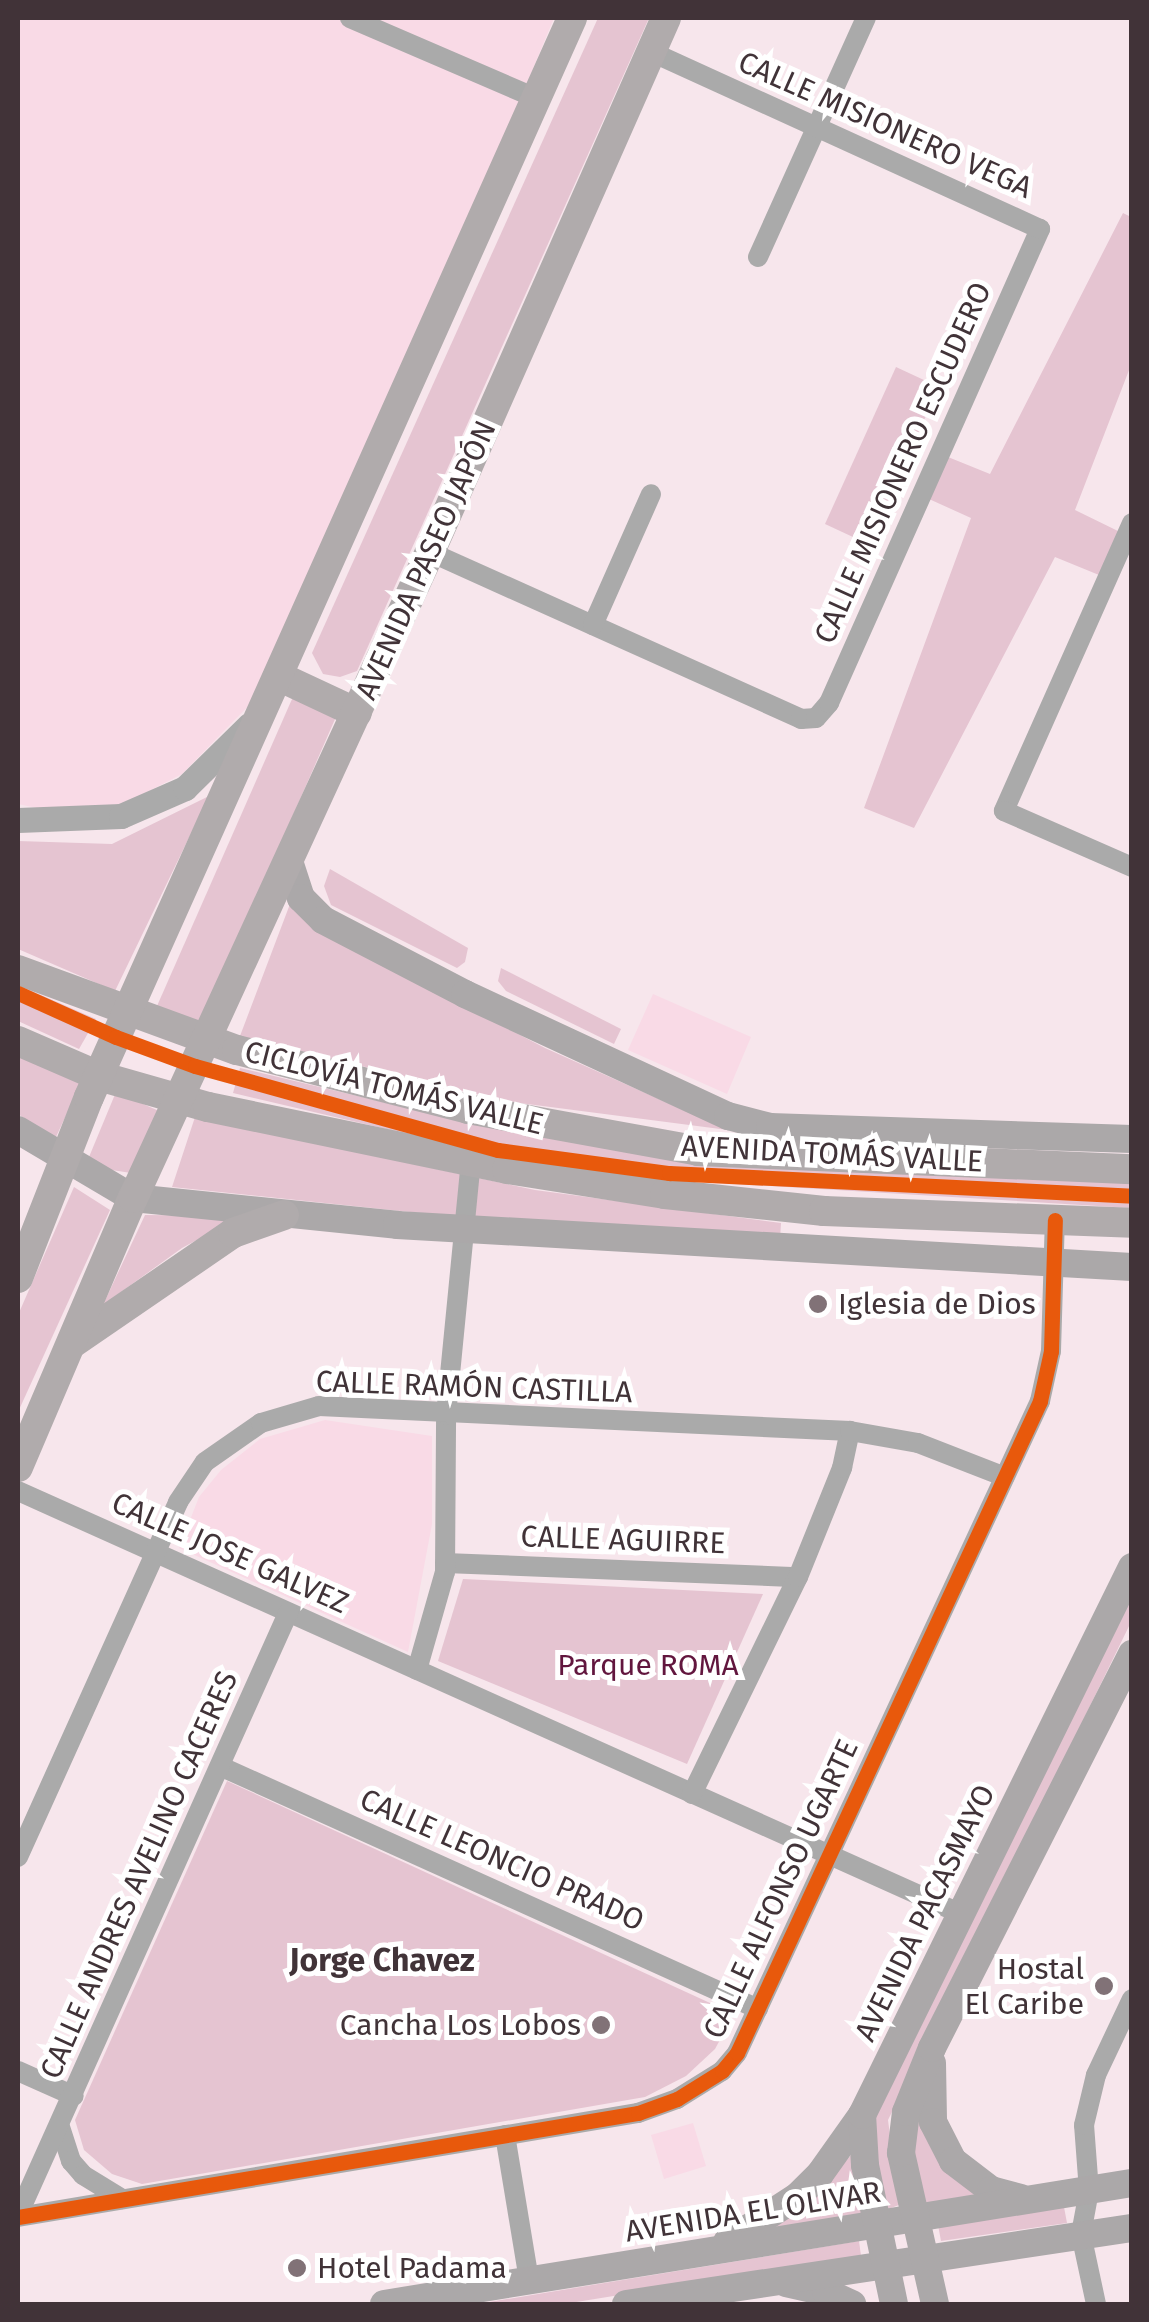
<!DOCTYPE html>
<meta charset="utf-8">
<style>
body{margin:0}
#map{position:relative;width:1149px;height:2322px;overflow:hidden;background:#f7e6ec;font-family:"Fira Sans",sans-serif}
div>[style]{position:absolute}
[style*='--x']{left:calc(var(--x)*1px);top:calc(var(--y)*1px);width:calc(var(--w)*1px);rotate:calc(var(--a)*1deg)}
.built>*{inset:0;background:#f9dae6}
.green>*{inset:0;background:#e5c4d1}
.minor>*{height:20px;margin:-10px;padding:0 10px;transform-origin:10px;border-radius:10px;background:#aaa}
.tertiary>*{height:25px;margin:-12.5px;padding:0 12.5px;transform-origin:12.5px;border-radius:12.5px;background:#aaa}
.secondary>*{height:28px;margin:-14px;padding:0 14px;transform-origin:14px;border-radius:14px;background:#aba8a9}
.primary>*{height:30px;margin:-15px;padding:0 15px;transform-origin:15px;border-radius:15px;background:#b0abac}
.cycleway>*{height:15px;margin:-7.5px;padding:0 7.5px;transform-origin:7.5px;border-radius:7.5px;background:#e8590c}
.dots>*{width:28px;height:28px;translate:-50% -50%;box-sizing:border-box;border:5px solid #fff;border-radius:50%}
span{translate:-50% -50%;white-space:nowrap;text-align:center;line-height:1.15;-webkit-text-stroke:10px #fff;paint-order:stroke}
.street-label{font-size:30px;color:#413338}
.poi-label{font-size:30px;color:#413338}
.left{translate:0 -50%;text-align:left}
.right{translate:-100% -50%;text-align:right}
.park-label{font-size:30px;color:#62163e}
.neighbourhood-label{font-size:32px;color:#413338;font-weight:700}
.frame{position:absolute;inset:0;border:20px solid #413338;pointer-events:none}
</style>
<div id="map">
<div class="built">
<div style="clip-path:polygon(18px 18px,554px 18px,428px 322px,268px 686px,182px 774px,122px 805px,37px 808px,18px 804px)"></div>
<div style="clip-path:polygon(653px 994px,751px 1037px,727px 1094px,628px 1050px)"></div>
<div style="clip-path:polygon(325px 1420px,432px 1436px,432px 1524px,408px 1652px,179px 1548px,199px 1497px,221px 1470px,260px 1439px)"></div>
<div style="clip-path:polygon(693px 2123px,706px 2166px,664px 2179px,651px 2135px)"></div>
</div>
<div class="green">
<div style="clip-path:polygon(598px 18px,649px 18px,357px 671px,340px 677px,323px 674px,312px 653px)"></div>
<div style="clip-path:polygon(1123px 213px,1131px 217px,1131px 365px,1075px 510px,1120px 532px,1099px 575px,1055px 557px,914px 828px,864px 808px,971px 518px,929px 499px,948px 457px,990px 474px)"></div>
<div style="clip-path:polygon(896px 367px,939px 387px,868px 544px,825px 524px)"></div>
<div style="clip-path:polygon(296px 690px,339px 710px,201px 1026px,157px 1006px)"></div>
<div style="clip-path:polygon(209px 796px,115px 991px,18px 949px,18px 841px,112px 844px)"></div>
<div style="clip-path:polygon(330px 869px,468px 948px,465px 962px,457px 968px,331px 905px,324px 886px)"></div>
<div style="clip-path:polygon(290px 904px,310px 926px,545px 1048px,728px 1130px,504px 1101px,240px 1036px)"></div>
<div style="clip-path:polygon(501px 968px,621px 1029px,614px 1044px,506px 991px,498px 981px)"></div>
<div style="clip-path:polygon(18px 985px,96px 1019px,79px 1049px,18px 1021px)"></div>
<div style="clip-path:polygon(18px 1051px,83px 1079px,55px 1139px,18px 1114px)"></div>
<div style="clip-path:polygon(240px 1068px,420px 1111px,1131px 1182px,1131px 1208px,671px 1180px,497px 1155px,233px 1093px)"></div>
<div style="clip-path:polygon(116px 1092px,159px 1111px,131px 1173px,99px 1168px,89px 1157px)"></div>
<div style="clip-path:polygon(195px 1117px,535px 1190px,781px 1223px,780px 1239px,448px 1216px,172px 1187px)"></div>
<div style="clip-path:polygon(74px 1187px,110px 1210px,18px 1412px,18px 1315px)"></div>
<div style="clip-path:polygon(145px 1215px,241px 1216px,182px 1248px,103px 1305px)"></div>
<div style="clip-path:polygon(463px 1579px,763px 1594px,687px 1764px,438px 1661px)"></div>
<div style="clip-path:polygon(1131px 1585px,1131px 1622px,888px 2120px,899px 2205px,883px 2211px,873px 2108px)"></div>
<div style="clip-path:polygon(227px 1781px,734px 2014px,715px 2049px,686px 2076px,645px 2097px,142px 2184px,112px 2174px,84px 2150px,75px 2120px)"></div>
<div style="clip-path:polygon(916px 2111px,979px 2195px,926px 2203px,910px 2134px)"></div>
<div style="clip-path:polygon(853px 2153px,865px 2218px,767px 2233px,816px 2195px)"></div>
<div style="clip-path:polygon(1064px 2207px,1067px 2223px,941px 2241px,938px 2225px)"></div>
<div style="clip-path:polygon(859px 2241px,861px 2256px,564px 2304px,477px 2304px)"></div>
</div>
<div class="minor">
<div style="--x:350;--y:18;--w:202;--a:23.3"></div>
<div style="--x:758;--y:257;--w:262;--a:-65.7"></div>
<div style="--x:1132;--y:523;--w:315;--a:114"></div>
<div style="--x:1004;--y:811;--w:140;--a:23.6"></div>
<div style="--x:430;--y:552;--w:407;--a:24.2"></div>
<div style="--x:801;--y:719;--w:15;--a:-4"></div>
<div style="--x:816;--y:718;--w:20;--a:-49"></div>
<div style="--x:829;--y:703;--w:519;--a:-66"></div>
<div style="--x:1040;--y:229;--w:429;--a:-155.5"></div>
<div style="--x:593;--y:625;--w:143;--a:-66.1"></div>
<div style="--x:18;--y:1491;--w:1031;--a:24.15"></div>
<div style="--x:445;--y:1563;--w:353;--a:2.3"></div>
<div style="--x:417;--y:1670;--w:102;--a:-74.1"></div>
<div style="--x:445;--y:1572;--w:157;--a:-89.6"></div>
<div style="--x:446;--y:1415;--w:254;--a:-84.4"></div>
<div style="--x:222;--y:1767;--w:588;--a:24.3"></div>
<div style="--x:692;--y:1794;--w:242;--a:-64"></div>
<div style="--x:798;--y:1577;--w:118;--a:-68"></div>
<div style="--x:842;--y:1468;--w:38;--a:-78"></div>
<div style="--x:18;--y:1857;--w:389;--a:-65.7"></div>
<div style="--x:178;--y:1502;--w:48;--a:-56"></div>
<div style="--x:205;--y:1462;--w:68;--a:-34.9"></div>
<div style="--x:261;--y:1423;--w:60;--a:-16.3"></div>
<div style="--x:319;--y:1406;--w:532;--a:2.7"></div>
<div style="--x:850;--y:1431;--w:69;--a:10"></div>
<div style="--x:918;--y:1443;--w:93;--a:21.3"></div>
<div style="--x:18;--y:2071;--w:61;--a:24.1"></div>
<div style="--x:60;--y:2127;--w:36;--a:72"></div>
<div style="--x:71;--y:2161;--w:18;--a:49"></div>
<div style="--x:83;--y:2175;--w:46;--a:31.6"></div>
<div style="--x:505;--y:2135;--w:147;--a:80.6"></div>
<div style="--x:18;--y:2215;--w:660;--a:-65.84"></div>
<div style="--x:18;--y:2217;--w:629;--a:-9.52"></div>
<div style="--x:638;--y:2113;--w:41;--a:-19.7"></div>
<div style="--x:677;--y:2099;--w:53;--a:-31.9"></div>
<div style="--x:722;--y:2071;--w:23;--a:-50"></div>
<div style="--x:737;--y:2053;--w:719;--a:-65.07"></div>
<div style="--x:1040;--y:1401;--w:51;--a:-77.6"></div>
<div style="--x:1051;--y:1351;--w:131;--a:-88.3"></div>
<div style="--x:1096;--y:2304;--w:72;--a:-102.1"></div>
<div style="--x:1081;--y:2234;--w:44;--a:-79.5"></div>
<div style="--x:1089;--y:2191;--w:66;--a:-94.3"></div>
<div style="--x:1084;--y:2125;--w:51;--a:-76.5"></div>
<div style="--x:1096;--y:2075;--w:84;--a:-64.7"></div>
</div>
<div class="tertiary">
<div style="--x:18;--y:820;--w:103;--a:-2.2"></div>
<div style="--x:121;--y:816;--w:70;--a:-23.6"></div>
<div style="--x:185;--y:788;--w:90;--a:-44.5"></div>
</div>
<div class="secondary">
<div style="--x:289;--y:861;--w:39;--a:72"></div>
<div style="--x:301;--y:898;--w:31;--a:45"></div>
<div style="--x:323;--y:920;--w:160;--a:27.5"></div>
<div style="--x:465;--y:994;--w:290;--a:24.9"></div>
<div style="--x:728;--y:1116;--w:43;--a:14.7"></div>
<div style="--x:770;--y:1127;--w:362;--a:1.9"></div>
<div style="--x:18;--y:1130;--w:134;--a:30.6"></div>
<div style="--x:133;--y:1198;--w:265;--a:5.8"></div>
<div style="--x:397;--y:1225;--w:736;--a:3.27"></div>
<div style="--x:932;--y:2063;--w:59;--a:89"></div>
<div style="--x:933;--y:2122;--w:44;--a:62.9"></div>
<div style="--x:953;--y:2161;--w:48;--a:37.3"></div>
<div style="--x:991;--y:2190;--w:31;--a:15"></div>
<div style="--x:727;--y:2242;--w:85;--a:-32.9"></div>
<div style="--x:798;--y:2196;--w:31;--a:-45"></div>
<div style="--x:820;--y:2174;--w:72;--a:-54.6"></div>
<div style="--x:786;--y:2283;--w:41;--a:12.7"></div>
<div style="--x:826;--y:2292;--w:29;--a:25"></div>
<div style="--x:384;--y:2304;--w:758;--a:-9.19"></div>
<div style="--x:626;--y:2304;--w:512;--a:-8.54"></div>
<div style="--x:894;--y:2304;--w:142;--a:-101.8"></div>
<div style="--x:865;--y:2165;--w:50;--a:-93.4"></div>
<div style="--x:862;--y:2115;--w:611;--a:-63.77"></div>
<div style="--x:935;--y:2304;--w:155;--a:-102.7"></div>
<div style="--x:901;--y:2153;--w:41;--a:-83"></div>
<div style="--x:906;--y:2112;--w:69;--a:-67.9"></div>
<div style="--x:932;--y:2048;--w:442;--a:-63.1"></div>
</div>
<div class="primary">
<div style="--x:278;--y:676;--w:87;--a:25.1"></div>
<div style="--x:18;--y:970;--w:233;--a:20.1"></div>
<div style="--x:237;--y:1050;--w:238;--a:14.3"></div>
<div style="--x:468;--y:1109;--w:234;--a:10.3"></div>
<div style="--x:698;--y:1151;--w:434;--a:2.4"></div>
<div style="--x:18;--y:1041;--w:88;--a:23.4"></div>
<div style="--x:99;--y:1076;--w:113;--a:15.9"></div>
<div style="--x:208;--y:1107;--w:305;--a:11.7"></div>
<div style="--x:507;--y:1169;--w:160;--a:9"></div>
<div style="--x:665;--y:1194;--w:160;--a:6.1"></div>
<div style="--x:824;--y:1211;--w:308;--a:2.2"></div>
<div style="--x:18;--y:1278;--w:194;--a:-68.6"></div>
<div style="--x:89;--y:1097;--w:1182;--a:-65.88"></div>
<div style="--x:74;--y:1342;--w:193;--a:-34.4"></div>
<div style="--x:233;--y:1233;--w:54;--a:-19.4"></div>
<div style="--x:18;--y:1467;--w:293;--a:-66.9"></div>
<div style="--x:133;--y:1198;--w:711;--a:-65.31"></div>
<div style="--x:430;--y:552;--w:584;--a:-66.16"></div>
</div>
<div class="cycleway">
<div style="--x:18;--y:993;--w:107;--a:24.2"></div>
<div style="--x:116;--y:1037;--w:84;--a:20.2"></div>
<div style="--x:195;--y:1066;--w:314;--a:15.5"></div>
<div style="--x:498;--y:1150;--w:173;--a:7.7"></div>
<div style="--x:669;--y:1173;--w:464;--a:2.8"></div>
<div style="--x:18;--y:2217;--w:629;--a:-9.52"></div>
<div style="--x:638;--y:2113;--w:41;--a:-19.7"></div>
<div style="--x:677;--y:2099;--w:53;--a:-31.9"></div>
<div style="--x:722;--y:2071;--w:23;--a:-50"></div>
<div style="--x:737;--y:2053;--w:719;--a:-65.07"></div>
<div style="--x:1040;--y:1401;--w:51;--a:-77.6"></div>
<div style="--x:1051;--y:1351;--w:131;--a:-88.3"></div>
</div>
<div class="dots">
<div style="left:818px;top:1304px;background:#817277"></div>
<div style="left:1104px;top:1986px;background:#817277"></div>
<div style="left:601px;top:2025px;background:#817277"></div>
<div style="left:297px;top:2268px;background:#817277"></div>
</div>
<div class="street-label">
<span style="left:885px;top:125px;rotate:24deg">CALLE MISIONERO VEGA</span>
<span style="left:903px;top:463px;rotate:-66deg">CALLE MISIONERO ESCUDERO</span>
<span style="left:426px;top:560px;rotate:-66deg">AVENIDA PASEO JAPÓN</span>
<span style="left:394px;top:1088px;rotate:14deg">CICLOVÍA TOMÁS VALLE</span>
<span style="left:832px;top:1154px;rotate:3deg">AVENIDA TOMÁS VALLE</span>
<span style="left:474px;top:1387px;rotate:2deg">CALLE RAMÓN CASTILLA</span>
<span style="left:623px;top:1540px;rotate:2deg">CALLE AGUIRRE</span>
<span style="left:230px;top:1553px;rotate:24deg">CALLE JOSE GALVEZ</span>
<span style="left:502px;top:1860px;rotate:24deg">CALLE LEONCIO PRADO</span>
<span style="left:139px;top:1875px;rotate:-66deg">CALLE ANDRES AVELINO CACERES</span>
<span style="left:781px;top:1889px;rotate:-65deg">CALLE ALFONSO UGARTE</span>
<span style="left:925px;top:1913px;rotate:-64deg">AVENIDA PACASMAYO</span>
<span style="left:753px;top:2212px;rotate:-9deg">AVENIDA EL OLIVAR</span>
</div>
<div class="poi-label">
<span class="left" style="left:838px;top:1304px">Iglesia de Dios</span>
<span class="right" style="left:1084px;top:1986px">Hostal<br>El Caribe</span>
<span class="right" style="left:581px;top:2025px">Cancha Los Lobos</span>
<span class="left" style="left:317px;top:2268px">Hotel Padama</span>
</div>
<div class="park-label">
<span style="left:648px;top:1665px">Parque ROMA</span>
</div>
<div class="neighbourhood-label">
<span style="left:382px;top:1960px">Jorge Chavez</span>
</div>
<div class="frame"></div>
</div>
